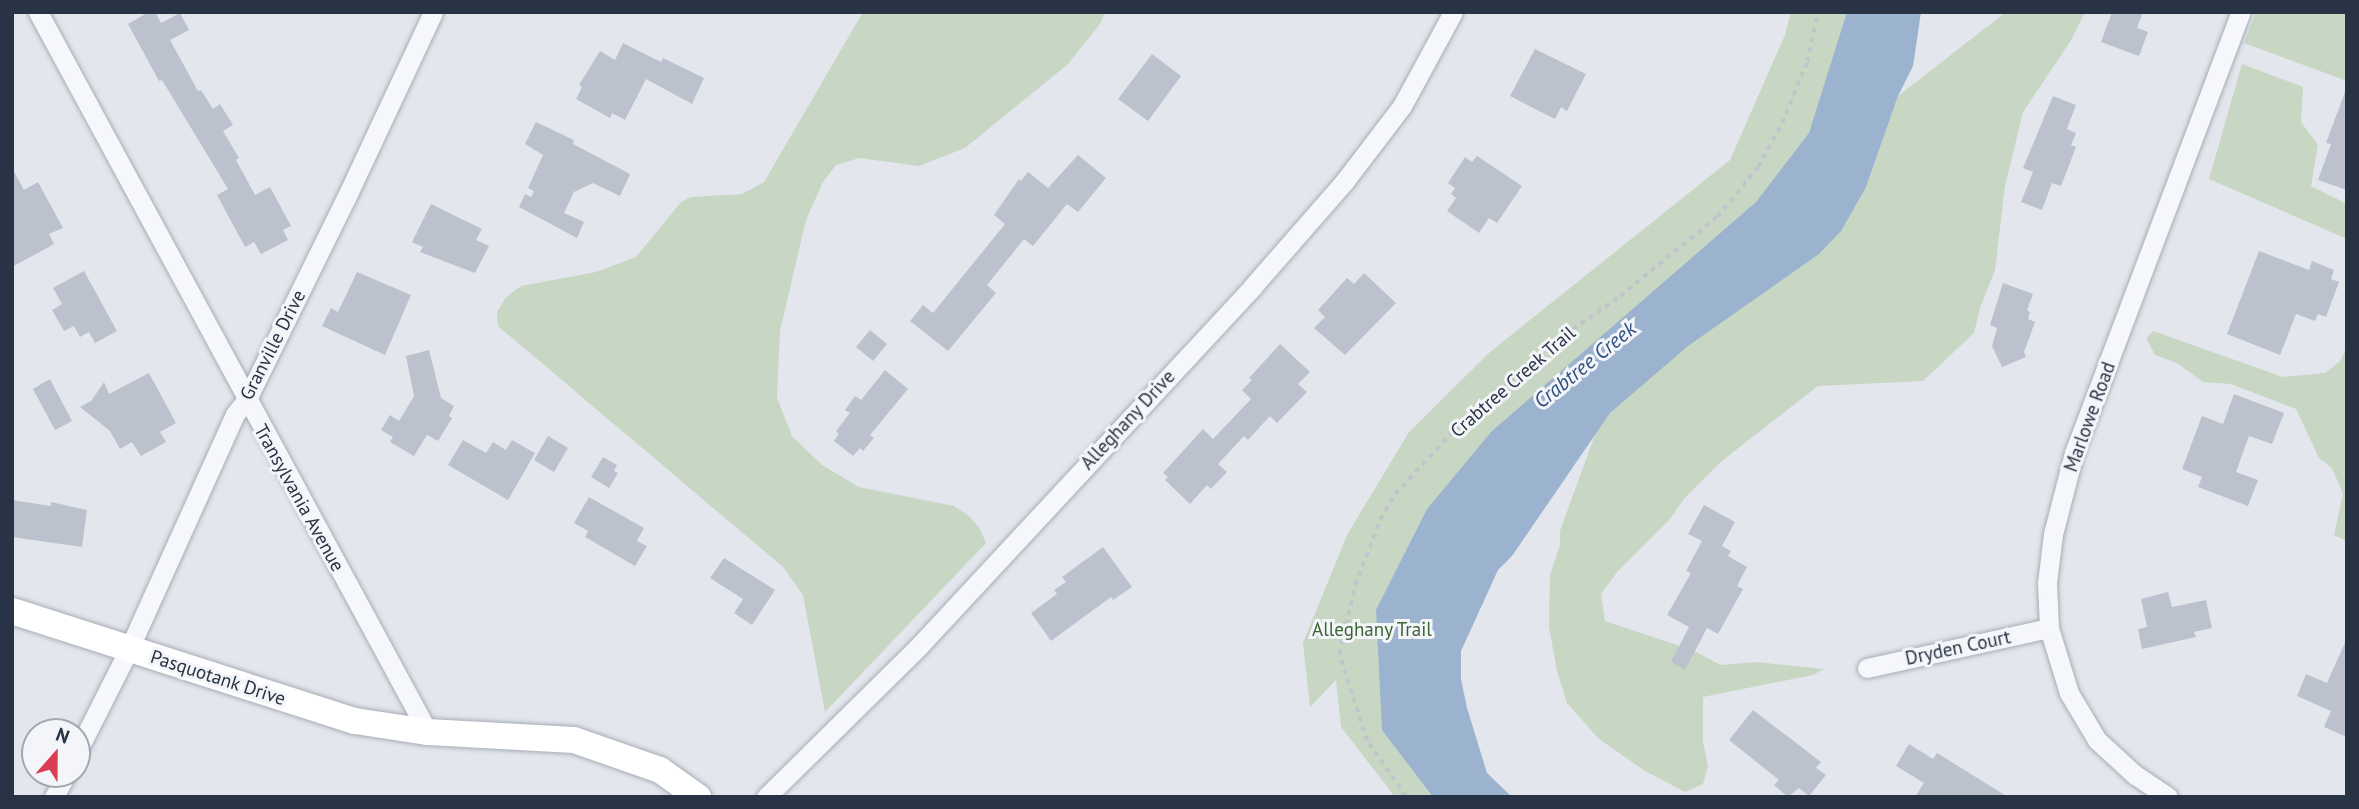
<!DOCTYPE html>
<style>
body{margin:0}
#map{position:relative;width:2359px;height:809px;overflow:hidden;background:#e3e6ec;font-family:"PT Sans",sans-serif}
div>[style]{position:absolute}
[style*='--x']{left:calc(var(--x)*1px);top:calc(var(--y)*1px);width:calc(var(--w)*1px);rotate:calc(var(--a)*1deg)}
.green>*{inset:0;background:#c8d7c3}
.water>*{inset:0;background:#9bb3cf}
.building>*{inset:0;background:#bcc2cd}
.path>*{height:3.5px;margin-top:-1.75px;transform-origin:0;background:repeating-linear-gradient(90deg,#c1c4cb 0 5px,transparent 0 10px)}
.roads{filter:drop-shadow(0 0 2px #a7adb7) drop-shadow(0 0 2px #a7adb7)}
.street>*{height:19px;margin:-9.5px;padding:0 9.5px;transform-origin:9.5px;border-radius:9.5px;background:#f6f7fa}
.secondary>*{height:26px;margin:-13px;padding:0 13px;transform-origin:13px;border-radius:13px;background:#fff}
span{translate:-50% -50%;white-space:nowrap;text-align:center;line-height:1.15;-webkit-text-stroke:6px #f3f5f9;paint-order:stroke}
.street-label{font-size:19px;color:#293346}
.park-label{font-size:19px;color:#3d6435}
.water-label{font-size:21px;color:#2e517f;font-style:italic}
.frame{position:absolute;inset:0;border:14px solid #293346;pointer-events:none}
.north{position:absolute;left:21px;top:718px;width:70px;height:70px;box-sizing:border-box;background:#f3f5f9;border:2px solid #a2a7b1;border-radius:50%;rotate:21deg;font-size:19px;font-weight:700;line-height:28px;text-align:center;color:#293346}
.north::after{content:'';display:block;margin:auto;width:24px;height:32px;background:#db3e53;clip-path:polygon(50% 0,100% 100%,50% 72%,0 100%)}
</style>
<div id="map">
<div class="green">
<div style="clip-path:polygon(863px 12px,1105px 12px,1100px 24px,1068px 64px,965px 148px,919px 166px,859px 158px,836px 165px,823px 182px,806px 220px,780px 331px,777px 398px,792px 436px,822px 465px,859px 487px,954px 506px,969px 516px,980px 529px,986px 543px,825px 712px,803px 595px,783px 567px,498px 326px,497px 312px,506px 297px,521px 286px,596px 272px,636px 257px,681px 202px,691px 197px,742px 194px,764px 182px)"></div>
<div style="clip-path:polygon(1791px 12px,1886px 12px,1869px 71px,1562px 426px,1445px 575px,1478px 797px,1395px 797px,1341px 727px,1336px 680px,1310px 707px,1303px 643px,1347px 535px,1409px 432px,1490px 352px,1730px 160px,1785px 35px)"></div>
<div style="clip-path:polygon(2006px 12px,2085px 12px,2070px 42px,2023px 112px,2005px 186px,1995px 270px,1980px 308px,1974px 333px,1923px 381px,1818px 386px,1723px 460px,1684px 499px,1670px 519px,1618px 571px,1601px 594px,1605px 621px,1692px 650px,1721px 665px,1756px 662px,1824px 669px,1813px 675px,1703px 697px,1703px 742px,1708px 766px,1703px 784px,1685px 792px,1645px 771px,1599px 739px,1567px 703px,1557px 671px,1549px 627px,1550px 575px,1560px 545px,1560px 531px,1596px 432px,1610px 413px,1654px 371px,1688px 346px,1866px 187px,1898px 96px)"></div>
<div style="clip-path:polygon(2256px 12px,2347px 12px,2347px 81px,2244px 43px)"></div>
<div style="clip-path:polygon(2242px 64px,2303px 87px,2301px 122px,2318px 145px,2311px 186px,2347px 204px,2347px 239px,2209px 179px)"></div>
<div style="clip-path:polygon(2153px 331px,2283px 377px,2325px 373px,2340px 361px,2347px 347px,2347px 541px,2334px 535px,2343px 494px,2332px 468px,2319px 458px,2296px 409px,2231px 384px,2203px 382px,2177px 363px,2155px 355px,2146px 338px)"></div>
</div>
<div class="water">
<div style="clip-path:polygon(1847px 12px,1921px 12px,1913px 66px,1898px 96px,1866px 187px,1841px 231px,1819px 254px,1688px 346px,1610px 413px,1512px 556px,1498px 570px,1461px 651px,1461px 679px,1467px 708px,1487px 773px,1512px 797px,1433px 797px,1382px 730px,1376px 610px,1427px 509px,1491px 432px,1756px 202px,1809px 133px)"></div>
</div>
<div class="building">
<div style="clip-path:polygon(149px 12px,155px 12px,161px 23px,180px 13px,189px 30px,170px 40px,198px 91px,201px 90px,213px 109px,220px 104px,233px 125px,223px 131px,239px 158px,236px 160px,255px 195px,270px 187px,291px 226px,283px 230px,288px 240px,261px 254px,254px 242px,245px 247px,217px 195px,228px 189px,162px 80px,159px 81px,128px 24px)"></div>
<div style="clip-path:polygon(2112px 12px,2143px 12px,2137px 28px,2148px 32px,2139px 56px,2101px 42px)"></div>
<div style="clip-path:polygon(623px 43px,661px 62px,663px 58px,704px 78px,692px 104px,646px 79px,625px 120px,612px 113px,610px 118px,576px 99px,582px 87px,579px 85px,600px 51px,615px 60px)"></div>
<div style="clip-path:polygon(1535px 49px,1586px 74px,1567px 111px,1561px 107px,1555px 119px,1510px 96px)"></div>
<div style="clip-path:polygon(1152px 54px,1181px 76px,1148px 121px,1118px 99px)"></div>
<div style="clip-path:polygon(2345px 92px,2347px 92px,2347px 190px,2318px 180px,2331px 144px,2326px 143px)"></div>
<div style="clip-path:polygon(2053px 96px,2076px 105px,2067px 129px,2076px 133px,2071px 145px,2076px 147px,2061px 186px,2052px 183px,2042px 210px,2021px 202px,2033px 172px,2023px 168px)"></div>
<div style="clip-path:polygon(536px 122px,574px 140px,573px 144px,630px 174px,620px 196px,593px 183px,574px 192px,564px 213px,584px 222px,577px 238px,519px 207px,525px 194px,531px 197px,534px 191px,528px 188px,543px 155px,525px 144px)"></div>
<div style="clip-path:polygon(1078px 155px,1106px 178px,1078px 212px,1067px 204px,1033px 246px,1024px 239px,987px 285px,996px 293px,948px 351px,910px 321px,923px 305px,933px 313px,1005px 224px,994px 215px,1019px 179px,1021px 181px,1028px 172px,1048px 188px)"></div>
<div style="clip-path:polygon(1477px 156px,1522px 186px,1497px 223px,1489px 218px,1479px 233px,1447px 211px,1456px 198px,1451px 194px,1455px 188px,1448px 183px,1465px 157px,1472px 162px)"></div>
<div style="clip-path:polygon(12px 168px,24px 190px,38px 182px,63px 228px,49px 234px,54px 244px,12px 267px)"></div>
<div style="clip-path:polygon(431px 204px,482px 229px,476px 240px,489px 246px,475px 273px,420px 252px,423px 247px,412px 242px)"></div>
<div style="clip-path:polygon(2259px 251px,2309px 270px,2312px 261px,2334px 270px,2331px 279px,2339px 282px,2326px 317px,2318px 314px,2315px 321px,2296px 314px,2280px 355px,2227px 334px)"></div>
<div style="clip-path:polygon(84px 271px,117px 331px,95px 343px,89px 332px,80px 337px,74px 326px,64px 331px,52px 310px,62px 304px,53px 288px)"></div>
<div style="clip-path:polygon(357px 272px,411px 295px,385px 355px,322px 326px,331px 308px,338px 312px)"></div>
<div style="clip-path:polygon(1364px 273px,1396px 303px,1345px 355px,1314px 328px,1325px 317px,1318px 310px,1347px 278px,1354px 284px)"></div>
<div style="clip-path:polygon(2003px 283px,2033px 294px,2027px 310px,2030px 312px,2028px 319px,2035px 322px,2024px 352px,2026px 357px,2002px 367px,1992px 346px,1997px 328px,1990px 325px)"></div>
<div style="clip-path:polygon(870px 330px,887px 344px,873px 361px,856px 347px)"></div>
<div style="clip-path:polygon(1280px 344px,1310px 372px,1298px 384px,1307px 392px,1277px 423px,1270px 416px,1248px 440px,1244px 436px,1218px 464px,1227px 472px,1211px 489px,1207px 485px,1190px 504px,1165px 480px,1168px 477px,1163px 473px,1203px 429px,1213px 439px,1251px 399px,1242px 390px,1252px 380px,1249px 378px)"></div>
<div style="clip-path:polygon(429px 350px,441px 398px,454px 406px,449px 416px,452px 418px,438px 441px,427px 435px,414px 456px,390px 442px,393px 437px,381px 430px,390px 415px,399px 421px,414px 396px,406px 356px)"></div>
<div style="clip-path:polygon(885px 370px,908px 389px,870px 435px,874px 438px,863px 451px,860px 448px,853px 456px,834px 441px,839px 434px,836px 431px,850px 413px,845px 410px,855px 396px,861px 400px)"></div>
<div style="clip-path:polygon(149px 373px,176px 423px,160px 432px,166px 442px,141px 456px,132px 442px,120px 449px,110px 431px,80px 407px,91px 401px,104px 382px,109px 394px)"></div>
<div style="clip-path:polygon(50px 379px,72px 421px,55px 430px,33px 389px)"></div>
<div style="clip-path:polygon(2234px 394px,2284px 413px,2272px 444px,2249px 436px,2236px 472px,2258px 480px,2248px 506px,2198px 487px,2202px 477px,2182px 469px,2202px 416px,2223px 424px)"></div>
<div style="clip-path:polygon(548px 436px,568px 448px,554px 472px,534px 460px)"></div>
<div style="clip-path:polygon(463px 440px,486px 453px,493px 442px,506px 450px,512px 440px,535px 453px,508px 500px,448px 465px)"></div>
<div style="clip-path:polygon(603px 457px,617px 465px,614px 471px,618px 473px,609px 488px,591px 477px)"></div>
<div style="clip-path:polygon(589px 497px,644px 528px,637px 541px,647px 546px,635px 566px,585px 537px,588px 531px,574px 523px)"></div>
<div style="clip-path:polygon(12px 500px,51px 506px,51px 502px,87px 510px,82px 547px,12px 537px)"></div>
<div style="clip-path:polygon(1704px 505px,1735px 522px,1722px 546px,1731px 551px,1728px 556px,1747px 567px,1737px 586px,1743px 589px,1718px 634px,1707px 628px,1685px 670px,1671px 662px,1689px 627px,1667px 615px,1691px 573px,1686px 571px,1702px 541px,1688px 534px)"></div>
<div style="clip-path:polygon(1103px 547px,1132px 587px,1113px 600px,1111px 597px,1051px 641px,1031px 613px,1057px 594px,1054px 590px,1066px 582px,1062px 577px)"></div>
<div style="clip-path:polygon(724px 558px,775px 590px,752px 625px,734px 613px,743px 599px,710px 578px)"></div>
<div style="clip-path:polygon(2168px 592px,2172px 607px,2206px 600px,2212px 628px,2194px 632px,2196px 637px,2142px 649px,2138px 629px,2147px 627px,2141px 599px)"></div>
<div style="clip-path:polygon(2347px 638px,2347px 737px,2324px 727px,2331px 711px,2297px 696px,2306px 674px,2327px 683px)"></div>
<div style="clip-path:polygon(1753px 710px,1821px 762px,1816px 768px,1826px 775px,1809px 796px,1799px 788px,1788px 797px,1774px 785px,1779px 780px,1729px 740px)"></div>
<div style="clip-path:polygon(1909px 744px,1933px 759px,1937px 753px,2008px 797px,1915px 797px,1924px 783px,1896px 766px)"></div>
</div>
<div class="path">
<div style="--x:1406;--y:797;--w:68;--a:-124.9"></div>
<div style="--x:1367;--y:741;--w:91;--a:-107.8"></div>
<div style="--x:1339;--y:654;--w:71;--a:-76.9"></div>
<div style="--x:1355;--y:585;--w:70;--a:-69"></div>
<div style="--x:1380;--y:520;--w:30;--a:-60"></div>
<div style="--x:1395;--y:494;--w:81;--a:-47"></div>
<div style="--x:1450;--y:435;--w:132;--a:-41.9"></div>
<div style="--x:1548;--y:347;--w:88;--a:-35.3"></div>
<div style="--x:1620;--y:296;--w:125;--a:-39.2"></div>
<div style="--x:1717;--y:217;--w:65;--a:-50.6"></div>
<div style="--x:1758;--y:167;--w:50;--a:-61.4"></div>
<div style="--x:1782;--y:123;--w:66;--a:-67.7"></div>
<div style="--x:1807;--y:62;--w:51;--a:-77.6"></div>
</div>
<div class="roads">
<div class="street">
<div style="--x:38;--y:12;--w:819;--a:61.56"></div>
<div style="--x:1867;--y:668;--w:186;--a:-12.4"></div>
<div style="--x:77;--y:752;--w:115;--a:-63.2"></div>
<div style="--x:129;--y:649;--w:258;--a:-65.7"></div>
<div style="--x:235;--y:414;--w:17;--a:-50"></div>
<div style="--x:246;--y:401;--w:226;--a:-63.8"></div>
<div style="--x:346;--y:198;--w:205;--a:-64.9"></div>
<div style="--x:54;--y:797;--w:26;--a:-62"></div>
<div style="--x:766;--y:797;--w:215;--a:-44.6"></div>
<div style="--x:919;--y:646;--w:491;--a:-47.1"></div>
<div style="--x:1253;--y:286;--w:138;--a:-48.8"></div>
<div style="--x:1344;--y:182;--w:96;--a:-52.7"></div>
<div style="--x:1402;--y:106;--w:107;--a:-61.5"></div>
<div style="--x:2168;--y:797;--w:40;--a:-146"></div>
<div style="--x:2135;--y:775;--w:52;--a:-137.4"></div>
<div style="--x:2097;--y:740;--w:55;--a:-120.8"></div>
<div style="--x:2069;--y:693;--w:68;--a:-107.1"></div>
<div style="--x:2049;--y:628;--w:45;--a:-92.5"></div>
<div style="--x:2047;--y:583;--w:49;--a:-83"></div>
<div style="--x:2053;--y:534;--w:84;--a:-75.5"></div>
<div style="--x:2074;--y:453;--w:472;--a:-69.3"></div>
</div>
<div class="secondary">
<div style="--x:12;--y:611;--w:360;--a:17.8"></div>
<div style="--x:355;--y:721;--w:74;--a:8.6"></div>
<div style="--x:428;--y:732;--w:146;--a:3.1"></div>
<div style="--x:574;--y:740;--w:91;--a:19.2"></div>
<div style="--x:660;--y:770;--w:47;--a:35.4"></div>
</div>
</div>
<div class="street-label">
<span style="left:273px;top:345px;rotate:-63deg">Granville Drive</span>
<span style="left:1513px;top:382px;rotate:-41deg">Crabtree Creek Trail</span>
<span style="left:2090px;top:417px;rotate:-70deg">Marlowe Road</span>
<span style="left:1128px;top:420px;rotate:-47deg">Alleghany Drive</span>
<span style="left:299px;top:498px;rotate:61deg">Transylvania Avenue</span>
<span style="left:1958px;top:648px;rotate:-12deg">Dryden Court</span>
<span style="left:218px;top:678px;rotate:18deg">Pasquotank Drive</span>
</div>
<div class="park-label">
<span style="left:1372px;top:630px">Alleghany Trail</span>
</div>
<div class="water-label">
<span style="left:1585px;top:365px;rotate:-39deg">Crabtree Creek</span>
</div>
<div class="frame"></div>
<div class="north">N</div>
</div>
